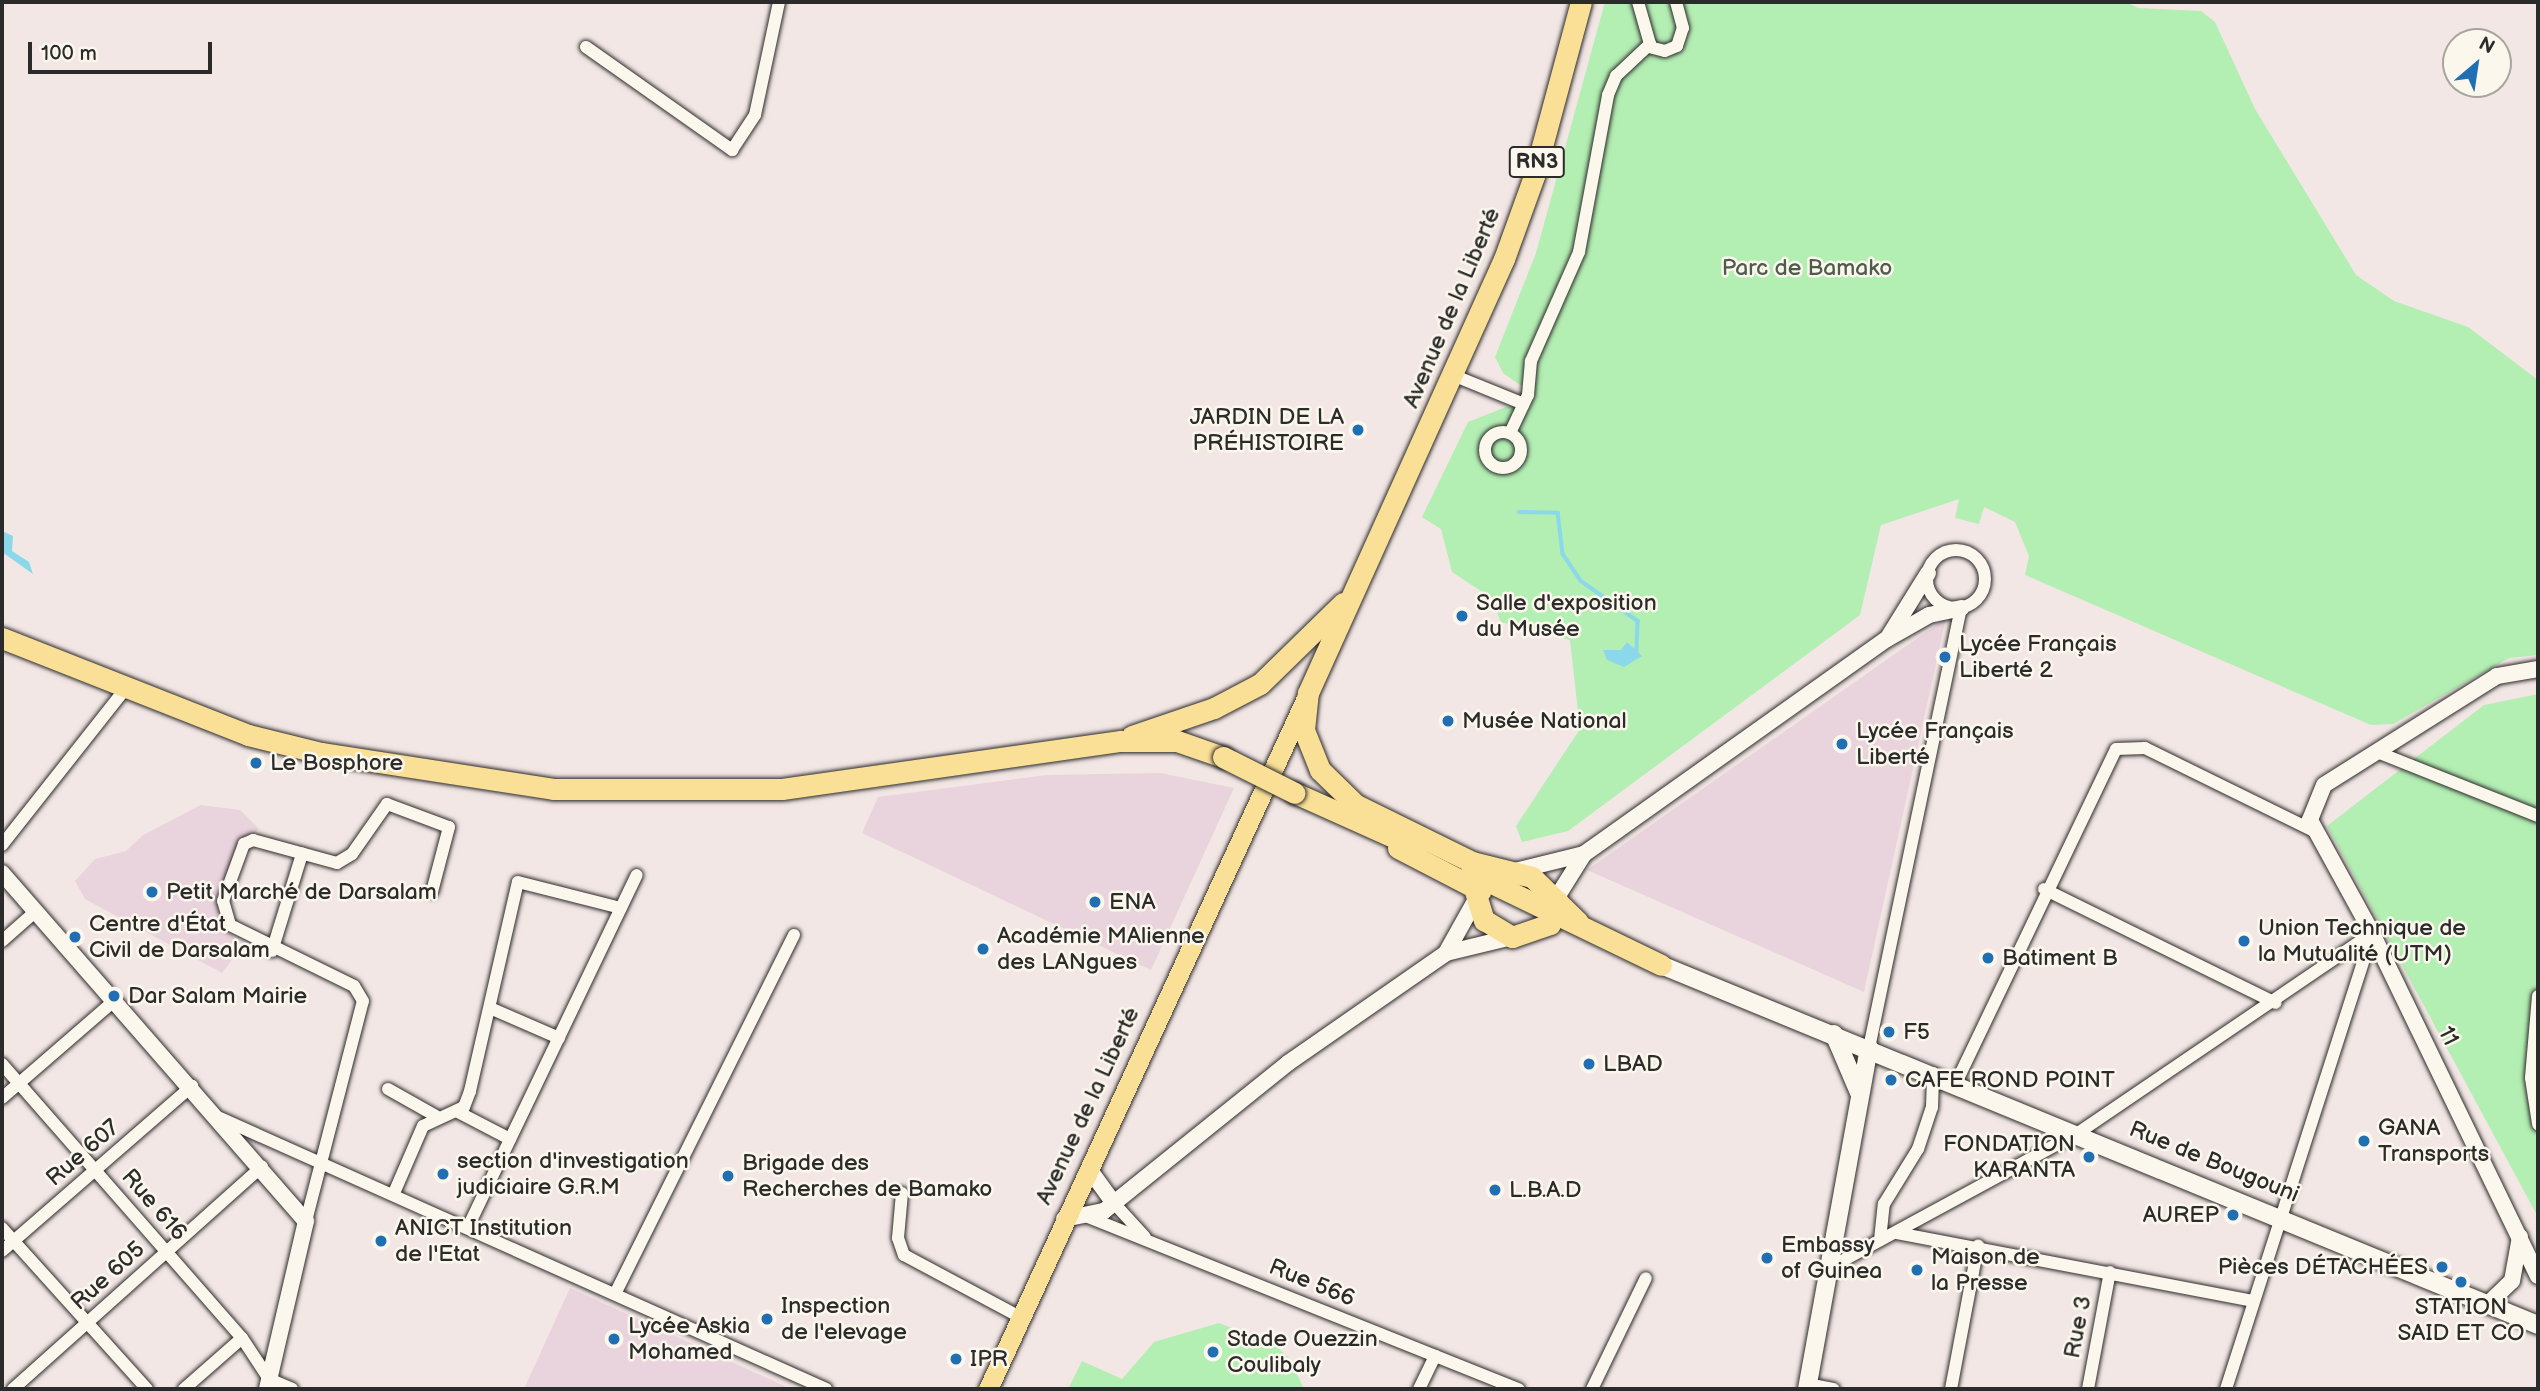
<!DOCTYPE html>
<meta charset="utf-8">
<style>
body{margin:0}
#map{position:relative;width:2540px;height:1391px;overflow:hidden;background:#f3e7e5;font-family:"Balsamiq Sans",sans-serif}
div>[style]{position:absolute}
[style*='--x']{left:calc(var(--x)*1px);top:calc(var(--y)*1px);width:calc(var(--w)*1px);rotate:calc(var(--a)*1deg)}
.built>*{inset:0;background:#e9d3dc}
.green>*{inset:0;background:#b3eeb3}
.water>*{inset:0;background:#8bd8ea}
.stream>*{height:3.5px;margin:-1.75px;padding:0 1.75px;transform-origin:1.75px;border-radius:1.75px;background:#8bd8ea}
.roads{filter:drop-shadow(0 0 2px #2b2b2b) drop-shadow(0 0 2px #2b2b2b)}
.minor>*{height:12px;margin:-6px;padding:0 6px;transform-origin:6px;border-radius:6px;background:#fbf7ec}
.minor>.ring{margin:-6px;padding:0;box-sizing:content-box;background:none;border:12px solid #fbf7ec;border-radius:50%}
.tertiary>*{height:16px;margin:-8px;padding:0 8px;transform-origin:8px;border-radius:8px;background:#fbf7ec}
.secondary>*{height:18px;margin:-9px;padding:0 9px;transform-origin:9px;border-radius:9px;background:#fbf7ec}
.primary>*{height:19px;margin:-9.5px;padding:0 9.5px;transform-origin:9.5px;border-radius:9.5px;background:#fadf96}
.trunk>*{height:21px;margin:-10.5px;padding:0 10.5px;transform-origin:10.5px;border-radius:10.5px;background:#fadf96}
.bridges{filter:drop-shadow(0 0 2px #2b2b2b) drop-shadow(0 0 2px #2b2b2b)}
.trunk-bridge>*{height:21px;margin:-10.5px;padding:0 10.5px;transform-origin:10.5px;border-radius:10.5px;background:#fadf96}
.dots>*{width:19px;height:19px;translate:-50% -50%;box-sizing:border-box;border:4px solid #fbf7ec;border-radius:50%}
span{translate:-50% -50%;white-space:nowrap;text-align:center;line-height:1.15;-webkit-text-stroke:5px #fbf7ec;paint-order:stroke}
.shield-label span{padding:2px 5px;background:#fbf7ec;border:2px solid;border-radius:5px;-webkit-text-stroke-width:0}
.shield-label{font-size:21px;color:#2b2b2b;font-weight:700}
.park-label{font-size:23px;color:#4d5c4d}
.street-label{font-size:23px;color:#2b2b2b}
.poi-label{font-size:23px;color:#2b2b2b}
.right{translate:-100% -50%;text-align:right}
.left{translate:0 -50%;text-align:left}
.frame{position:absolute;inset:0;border:4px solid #2b2b2b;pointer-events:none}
.north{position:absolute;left:2442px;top:28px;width:70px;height:70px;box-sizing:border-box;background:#fbf7ec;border:2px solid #a8a59f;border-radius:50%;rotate:29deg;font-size:19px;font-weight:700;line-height:28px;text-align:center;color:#2b2b2b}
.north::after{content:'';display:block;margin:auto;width:24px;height:32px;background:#1f6fb2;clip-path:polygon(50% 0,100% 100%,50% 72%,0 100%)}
.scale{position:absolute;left:28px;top:42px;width:184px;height:32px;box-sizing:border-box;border:4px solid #2b2b2b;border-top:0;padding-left:9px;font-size:21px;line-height:24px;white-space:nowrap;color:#2b2b2b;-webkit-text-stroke:5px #fbf7ec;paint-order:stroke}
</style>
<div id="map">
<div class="built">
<div style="clip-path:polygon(1946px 618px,1864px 992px,1587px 870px)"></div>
<div style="clip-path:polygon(1160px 773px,1234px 788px,1151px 970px,862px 833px,878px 797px,1047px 775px)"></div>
<div style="clip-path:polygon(201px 805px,240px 810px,259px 829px,234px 852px,225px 884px,217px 915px,241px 948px,222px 973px,85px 899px,75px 881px,95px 859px,126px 851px,143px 835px)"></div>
<div style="clip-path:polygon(570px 1288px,791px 1389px,524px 1389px)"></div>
</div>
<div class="green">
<div style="clip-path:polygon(1605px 2px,2126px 2px,2138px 8px,2201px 11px,2215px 22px,2255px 109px,2356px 275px,2394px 301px,2468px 327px,2538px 380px,2538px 655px,2509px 658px,2393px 724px,2371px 725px,2025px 575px,2029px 556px,2015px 522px,1984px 507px,1979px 524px,1955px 518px,1959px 499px,1881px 525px,1860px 615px,1568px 831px,1522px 842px,1516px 826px,1580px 729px,1570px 640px,1501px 622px,1490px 597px,1452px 572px,1441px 529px,1422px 517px,1468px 422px,1516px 403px,1523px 387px,1503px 373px,1495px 357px,1536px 253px)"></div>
<div style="clip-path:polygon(2538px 694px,2538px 1217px,2327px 826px,2484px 705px)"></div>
<div style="clip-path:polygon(1219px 1323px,1275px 1345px,1290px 1359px,1304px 1389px,1068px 1389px,1082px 1361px,1122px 1379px,1154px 1342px)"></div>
</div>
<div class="water">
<div style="clip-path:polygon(2px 531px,13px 536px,12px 551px,29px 562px,33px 574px,2px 552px)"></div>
<div style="clip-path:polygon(1627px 642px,1642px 656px,1624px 667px,1607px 660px,1603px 650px,1621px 650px)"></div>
</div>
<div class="stream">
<div style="--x:1519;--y:512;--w:39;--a:1"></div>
<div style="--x:1558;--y:513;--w:41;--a:83"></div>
<div style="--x:1563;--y:554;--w:32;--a:56"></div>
<div style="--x:1581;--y:581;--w:70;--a:35.1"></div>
<div style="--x:1638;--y:621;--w:31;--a:92"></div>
</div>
<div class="roads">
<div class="minor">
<div style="--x:586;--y:47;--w:179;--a:35.2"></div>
<div style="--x:732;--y:150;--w:42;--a:-56.7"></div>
<div style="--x:755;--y:115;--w:116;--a:-78"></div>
<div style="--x:1649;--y:47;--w:16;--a:14"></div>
<div style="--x:1665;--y:51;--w:13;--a:-23"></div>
<div style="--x:1677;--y:46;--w:19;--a:-72"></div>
<div style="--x:1683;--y:28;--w:27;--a:-105"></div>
<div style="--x:1455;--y:376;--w:74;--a:22.1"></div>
<div class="ring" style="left:1485px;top:432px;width:24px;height:24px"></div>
<div style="--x:1510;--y:433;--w:42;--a:-64.7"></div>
<div style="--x:1528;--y:395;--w:34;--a:-85"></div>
<div style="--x:1531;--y:361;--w:119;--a:-66.2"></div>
<div style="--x:1579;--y:252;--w:160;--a:-79.5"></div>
<div style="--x:1608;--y:95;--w:21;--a:-67"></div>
<div style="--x:1616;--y:76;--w:47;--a:-43.3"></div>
<div style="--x:1650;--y:44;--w:44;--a:-105.9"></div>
<div class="ring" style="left:1927px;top:550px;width:46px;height:46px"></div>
<div style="--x:2377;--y:752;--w:173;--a:21.7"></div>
<div style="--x:2;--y:845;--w:199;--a:-51.7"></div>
<div style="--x:2044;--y:889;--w:258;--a:26.2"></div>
<div style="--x:2;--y:941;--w:45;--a:-41.4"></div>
<div style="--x:272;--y:951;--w:102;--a:-72.8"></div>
<div style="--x:2538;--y:996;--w:82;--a:94.9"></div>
<div style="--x:2531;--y:1078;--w:47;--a:81.3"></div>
<div style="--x:492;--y:1009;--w:73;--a:23.4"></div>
<div style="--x:1869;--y:1048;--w:450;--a:-78.2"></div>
<div style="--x:2;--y:1064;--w:364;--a:48.8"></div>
<div style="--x:242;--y:1338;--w:49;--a:56.6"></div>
<div style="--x:269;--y:1379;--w:25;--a:23"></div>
<div style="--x:1956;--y:1083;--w:370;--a:-64.4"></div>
<div style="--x:2116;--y:749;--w:29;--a:-2"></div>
<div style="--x:2145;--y:748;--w:191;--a:26.2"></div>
<div style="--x:388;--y:1089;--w:55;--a:29.4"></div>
<div style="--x:2;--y:1098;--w:150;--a:-40.9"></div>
<div style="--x:456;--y:1111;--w:61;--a:27.4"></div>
<div style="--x:220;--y:1118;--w:664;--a:24.09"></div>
<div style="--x:394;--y:1193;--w:73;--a:-66.6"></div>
<div style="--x:423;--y:1126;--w:45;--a:-24.9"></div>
<div style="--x:464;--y:1107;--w:17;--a:-69"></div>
<div style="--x:470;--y:1091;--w:214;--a:-77.1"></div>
<div style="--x:518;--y:882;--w:106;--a:14.2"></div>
<div style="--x:902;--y:1193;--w:45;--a:95.1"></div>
<div style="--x:898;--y:1238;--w:18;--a:71"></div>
<div style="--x:904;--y:1255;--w:132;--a:28.1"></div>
<div style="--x:1113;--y:1202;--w:47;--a:47.6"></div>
<div style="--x:1088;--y:1217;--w:464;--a:21.8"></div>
<div style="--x:306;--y:1221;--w:227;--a:-75.5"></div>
<div style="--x:363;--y:1001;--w:17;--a:-121"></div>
<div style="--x:354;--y:986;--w:138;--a:-153.8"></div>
<div style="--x:230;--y:925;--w:25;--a:-106"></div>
<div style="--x:223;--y:901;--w:61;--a:-69.8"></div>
<div style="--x:244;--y:844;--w:10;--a:-24"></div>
<div style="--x:253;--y:840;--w:87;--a:15.3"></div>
<div style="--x:337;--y:863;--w:17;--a:-31"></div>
<div style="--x:352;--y:854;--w:61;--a:-55"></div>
<div style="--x:387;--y:804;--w:66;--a:20.4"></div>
<div style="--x:449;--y:827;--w:67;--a:104.7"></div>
<div style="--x:469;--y:1225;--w:388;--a:-64.4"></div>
<div style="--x:2;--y:1228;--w:217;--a:48"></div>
<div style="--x:1897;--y:1233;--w:362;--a:10.8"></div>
<div style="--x:1880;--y:1240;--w:36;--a:-84"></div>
<div style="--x:1884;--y:1204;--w:65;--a:-58.3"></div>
<div style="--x:1918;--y:1149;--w:44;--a:-71.6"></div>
<div style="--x:1932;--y:1107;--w:34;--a:-88"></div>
<div style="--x:2;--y:1251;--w:252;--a:-41"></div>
<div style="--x:1831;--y:1273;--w:16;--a:-47"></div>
<div style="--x:1842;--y:1261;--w:268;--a:-28.5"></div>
<div style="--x:2078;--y:1133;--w:356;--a:-34.2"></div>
<div style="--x:616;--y:1292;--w:399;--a:-63.5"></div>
<div style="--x:1808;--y:1384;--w:26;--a:11"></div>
<div style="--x:13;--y:1389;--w:334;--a:-41.8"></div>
<div style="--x:184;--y:1389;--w:77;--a:-41.3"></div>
<div style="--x:1419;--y:1389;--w:37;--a:-64"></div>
<div style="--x:1592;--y:1389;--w:123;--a:-64.1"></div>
<div style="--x:1951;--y:1389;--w:146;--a:-79.3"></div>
<div style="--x:2088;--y:1389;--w:119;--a:-79.4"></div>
<div style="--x:2226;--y:1389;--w:478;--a:-72.2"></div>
</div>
<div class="tertiary">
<div style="--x:1889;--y:636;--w:74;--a:-58.2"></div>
<div style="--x:2538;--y:669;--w:42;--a:170.3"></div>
<div style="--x:2497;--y:676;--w:204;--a:147.8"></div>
<div style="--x:2324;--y:785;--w:38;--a:112"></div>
<div style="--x:2310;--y:820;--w:129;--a:61.2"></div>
<div style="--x:2372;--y:933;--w:381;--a:64.2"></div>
<div style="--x:1515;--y:871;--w:71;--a:-13.8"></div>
<div style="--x:2;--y:873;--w:462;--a:48.9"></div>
<div style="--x:306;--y:1221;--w:172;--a:103.1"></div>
<div style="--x:1557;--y:897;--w:51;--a:-57.9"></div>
<div style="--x:1584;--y:854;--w:372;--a:-35.4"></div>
<div style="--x:1887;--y:639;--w:48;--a:-29.7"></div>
<div style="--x:1929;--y:615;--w:33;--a:-12"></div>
<div style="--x:1446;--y:953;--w:57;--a:-60.8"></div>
<div style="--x:1089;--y:1169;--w:41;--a:54"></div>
<div style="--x:1064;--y:1219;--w:41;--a:-11.3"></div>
<div style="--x:1104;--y:1211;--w:236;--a:-38.8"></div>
<div style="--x:1288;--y:1063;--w:193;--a:-34.8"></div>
<div style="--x:1446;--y:953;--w:68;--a:-13.6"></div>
<div style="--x:2488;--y:1304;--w:33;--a:-44"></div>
<div style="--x:2512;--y:1281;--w:45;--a:-79.7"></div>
</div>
<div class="secondary">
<div style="--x:1661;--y:965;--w:948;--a:22.32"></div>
<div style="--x:1834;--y:1034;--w:66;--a:66.9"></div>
<div style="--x:1807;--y:1389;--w:347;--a:-79.7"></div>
</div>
<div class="primary">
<div style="--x:988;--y:1389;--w:758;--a:-65.29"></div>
</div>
<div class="trunk">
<div style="--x:2;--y:638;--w:264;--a:21.5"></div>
<div style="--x:248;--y:735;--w:75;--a:13.9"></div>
<div style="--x:321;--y:753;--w:235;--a:8.8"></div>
<div style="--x:553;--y:789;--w:229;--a:0"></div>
<div style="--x:782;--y:789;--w:342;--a:-8.1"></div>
<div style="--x:1121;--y:741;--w:56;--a:0"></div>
<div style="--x:1177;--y:741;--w:49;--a:19.2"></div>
<div style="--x:1132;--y:736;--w:87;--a:-18.9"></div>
<div style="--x:1214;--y:708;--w:52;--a:-27.6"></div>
<div style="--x:1260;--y:684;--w:116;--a:-44.3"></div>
<div style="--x:1295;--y:793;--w:133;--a:24.1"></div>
<div style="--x:1398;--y:848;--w:93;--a:27.4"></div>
<div style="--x:1471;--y:873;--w:211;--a:25.8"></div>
<div style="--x:1474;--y:888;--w:34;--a:73"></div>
<div style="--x:1484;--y:920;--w:33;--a:31"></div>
<div style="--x:1512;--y:937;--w:40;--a:-18.9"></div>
<div style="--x:1550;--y:924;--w:24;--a:-71"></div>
<div style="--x:1578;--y:922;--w:64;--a:-135.6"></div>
<div style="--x:1532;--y:877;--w:62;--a:-166"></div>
<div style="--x:1472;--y:862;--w:129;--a:-153.8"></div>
<div style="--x:1356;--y:805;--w:50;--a:-135.8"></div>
<div style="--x:1320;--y:770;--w:43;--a:-111.8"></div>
<div style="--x:1304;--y:730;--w:37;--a:-84"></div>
<div style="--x:1308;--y:693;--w:476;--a:-65.7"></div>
<div style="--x:1504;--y:259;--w:88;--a:-70.1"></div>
<div style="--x:1534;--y:176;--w:180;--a:-74.9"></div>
</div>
</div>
<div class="bridges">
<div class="trunk-bridge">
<div style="--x:1223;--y:757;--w:80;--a:26.6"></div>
</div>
</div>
<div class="dots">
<div style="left:1358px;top:430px;background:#1f6fb2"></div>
<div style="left:1462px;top:616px;background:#1f6fb2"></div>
<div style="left:1945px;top:657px;background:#1f6fb2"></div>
<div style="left:1448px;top:721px;background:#1f6fb2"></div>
<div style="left:1842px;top:744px;background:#1f6fb2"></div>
<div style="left:256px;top:763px;background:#1f6fb2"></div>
<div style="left:152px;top:892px;background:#1f6fb2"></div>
<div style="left:1095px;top:902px;background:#1f6fb2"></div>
<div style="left:75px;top:937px;background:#1f6fb2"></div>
<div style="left:2244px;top:941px;background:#1f6fb2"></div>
<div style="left:983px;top:949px;background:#1f6fb2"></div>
<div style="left:1988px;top:958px;background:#1f6fb2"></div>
<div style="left:114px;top:996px;background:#1f6fb2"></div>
<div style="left:1889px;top:1032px;background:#1f6fb2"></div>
<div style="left:1589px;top:1064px;background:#1f6fb2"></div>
<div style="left:1891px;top:1080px;background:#1f6fb2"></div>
<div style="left:2364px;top:1141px;background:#1f6fb2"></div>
<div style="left:2089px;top:1157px;background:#1f6fb2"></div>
<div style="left:443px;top:1174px;background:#1f6fb2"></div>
<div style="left:728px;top:1176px;background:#1f6fb2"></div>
<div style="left:1495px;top:1190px;background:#1f6fb2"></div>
<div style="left:2233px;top:1215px;background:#1f6fb2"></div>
<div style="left:381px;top:1241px;background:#1f6fb2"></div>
<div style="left:1767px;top:1258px;background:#1f6fb2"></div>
<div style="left:2442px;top:1267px;background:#1f6fb2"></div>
<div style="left:1917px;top:1270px;background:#1f6fb2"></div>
<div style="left:2461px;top:1282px;background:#1f6fb2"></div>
<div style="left:767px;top:1319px;background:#1f6fb2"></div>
<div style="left:614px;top:1339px;background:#1f6fb2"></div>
<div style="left:1213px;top:1352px;background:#1f6fb2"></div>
<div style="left:956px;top:1359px;background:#1f6fb2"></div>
</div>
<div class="shield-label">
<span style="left:1537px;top:162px">RN3</span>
</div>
<div class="park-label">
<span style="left:1807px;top:268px">Parc de Bamako</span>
</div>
<div class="street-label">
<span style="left:1452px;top:308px;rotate:-67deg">Avenue de la Liberté</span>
<span style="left:2448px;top:1036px;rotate:64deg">11</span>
<span style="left:1088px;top:1106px;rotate:-65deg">Avenue de la Liberté</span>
<span style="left:83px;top:1153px;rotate:-41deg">Rue 607</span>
<span style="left:2214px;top:1162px;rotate:22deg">Rue de Bougouni</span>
<span style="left:154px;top:1205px;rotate:49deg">Rue 616</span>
<span style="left:108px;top:1276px;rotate:-42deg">Rue 605</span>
<span style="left:1312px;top:1283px;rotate:22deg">Rue 566</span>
<span style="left:2078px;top:1327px;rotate:-79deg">Rue 3</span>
</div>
<div class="poi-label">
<span class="right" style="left:1344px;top:430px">JARDIN DE LA<br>PRÉHISTOIRE</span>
<span class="left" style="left:1476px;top:616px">Salle d'exposition<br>du Musée</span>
<span class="left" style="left:1959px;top:657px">Lycée Français<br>Liberté 2</span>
<span class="left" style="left:1462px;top:721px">Musée National</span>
<span class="left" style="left:1856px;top:744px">Lycée Français<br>Liberté</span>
<span class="left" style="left:270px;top:763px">Le Bosphore</span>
<span class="left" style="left:166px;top:892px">Petit Marché de Darsalam</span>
<span class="left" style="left:1109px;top:902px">ENA</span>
<span class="left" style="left:89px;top:937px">Centre d'État<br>Civil de Darsalam</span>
<span class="left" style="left:2258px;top:941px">Union Technique de<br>la Mutualité (UTM)</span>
<span class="left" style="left:997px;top:949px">Académie MAlienne<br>des LANgues</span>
<span class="left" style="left:2002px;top:958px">Batiment B</span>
<span class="left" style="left:128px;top:996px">Dar Salam Mairie</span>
<span class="left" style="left:1903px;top:1032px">F5</span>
<span class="left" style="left:1603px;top:1064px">LBAD</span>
<span class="left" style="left:1905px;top:1080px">CAFE ROND POINT</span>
<span class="left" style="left:2378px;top:1141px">GANA<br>Transports</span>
<span class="right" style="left:2075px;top:1157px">FONDATION<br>KARANTA</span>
<span class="left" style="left:457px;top:1174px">section d'investigation<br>judiciaire G.R.M</span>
<span class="left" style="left:742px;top:1176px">Brigade des<br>Recherches de Bamako</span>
<span class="left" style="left:1509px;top:1190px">L.B.A.D</span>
<span class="right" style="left:2219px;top:1215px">AUREP</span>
<span class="left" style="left:395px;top:1241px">ANICT Institution<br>de l'Etat</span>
<span class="left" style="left:1781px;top:1258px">Embassy<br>of Guinea</span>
<span class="left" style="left:1931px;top:1270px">Maison de<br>la Presse</span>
<span class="right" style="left:2428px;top:1267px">Pièces DÉTACHÉES</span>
<span class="left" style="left:781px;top:1319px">Inspection<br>de l'elevage</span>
<span style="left:2461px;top:1320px">STATION<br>SAID ET CO</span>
<span class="left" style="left:628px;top:1339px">Lycée Askia<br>Mohamed</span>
<span class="left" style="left:1227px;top:1352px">Stade Ouezzin<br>Coulibaly</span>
<span class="left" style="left:970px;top:1359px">IPR</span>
</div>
<div class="frame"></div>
<div class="north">N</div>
<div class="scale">100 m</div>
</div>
